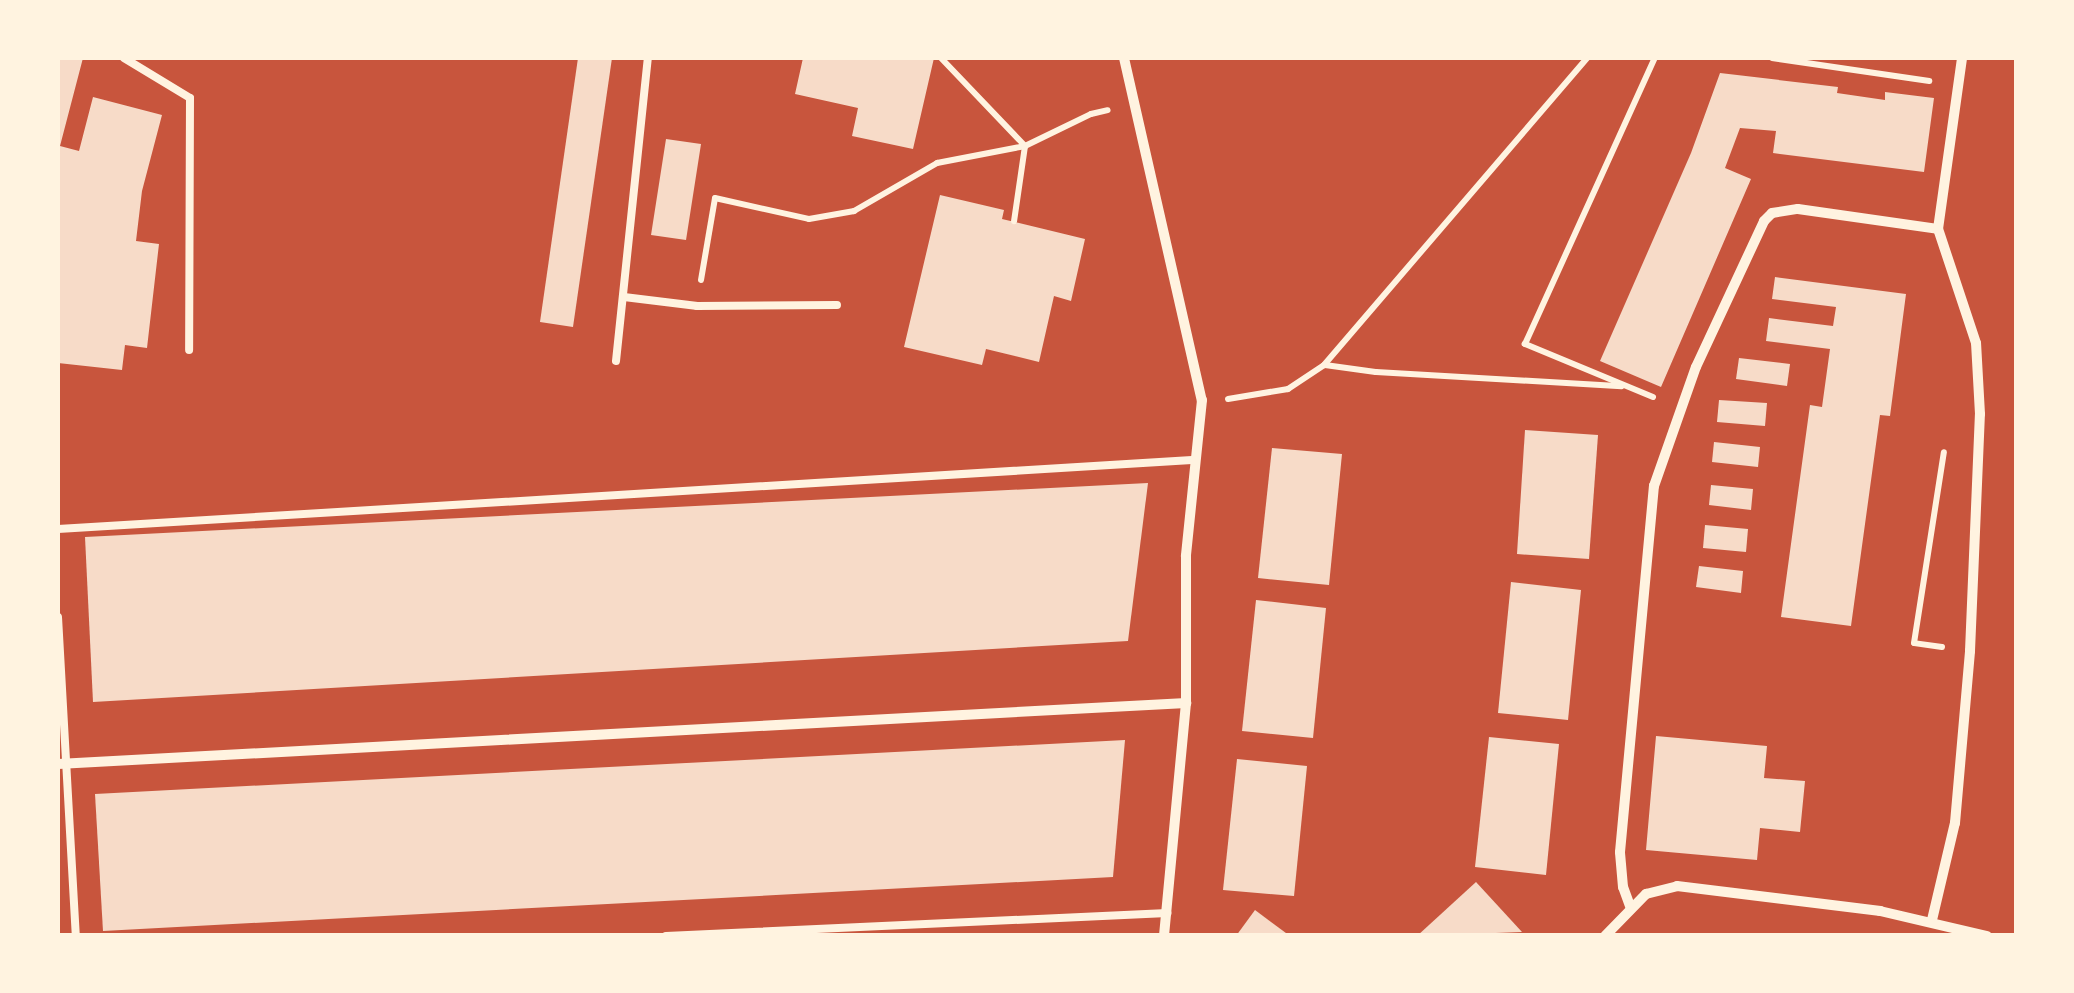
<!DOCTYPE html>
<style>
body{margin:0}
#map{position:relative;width:2074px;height:993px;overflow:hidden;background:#c8553d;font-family:Mulish,sans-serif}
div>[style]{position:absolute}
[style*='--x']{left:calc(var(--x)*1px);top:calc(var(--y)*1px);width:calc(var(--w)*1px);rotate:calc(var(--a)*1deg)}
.building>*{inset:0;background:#f7dbc8}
.path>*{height:6px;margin:-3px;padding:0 3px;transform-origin:3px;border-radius:3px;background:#fff3e0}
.service>*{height:8px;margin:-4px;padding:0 4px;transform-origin:4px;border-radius:4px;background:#fff3e0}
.minor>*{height:10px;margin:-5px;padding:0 5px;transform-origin:5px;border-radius:5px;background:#fff3e0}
span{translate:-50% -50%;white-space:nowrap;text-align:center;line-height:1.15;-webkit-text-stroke:8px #fff3e0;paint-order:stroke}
.frame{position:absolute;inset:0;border:60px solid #fff3e0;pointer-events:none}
</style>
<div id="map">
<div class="building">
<div style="clip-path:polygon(58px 58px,83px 58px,60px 146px,79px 151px,93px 97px,162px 115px,142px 191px,136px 241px,159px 244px,147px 348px,125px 345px,122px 370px,58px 363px)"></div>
<div style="clip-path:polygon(578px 58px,612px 58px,573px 327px,540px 322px)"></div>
<div style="clip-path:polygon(803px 58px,934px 58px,913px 149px,852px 136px,858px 108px,795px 94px)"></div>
<div style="clip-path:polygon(1720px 73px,1838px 87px,1837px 93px,1885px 100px,1885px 92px,1934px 98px,1924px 172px,1773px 153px,1776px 131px,1740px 128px,1725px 168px,1751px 179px,1661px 387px,1600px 361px,1691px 153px)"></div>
<div style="clip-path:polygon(666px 139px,701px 144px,686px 240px,651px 235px)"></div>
<div style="clip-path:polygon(940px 195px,1004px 210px,1002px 219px,1085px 239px,1071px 301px,1054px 296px,1039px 362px,986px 349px,982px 365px,904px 347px)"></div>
<div style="clip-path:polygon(1775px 277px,1906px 294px,1890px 416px,1880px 415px,1851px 626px,1781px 617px,1810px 405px,1822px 407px,1830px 349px,1766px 341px,1769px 318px,1833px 326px,1836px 307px,1772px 299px)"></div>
<div style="clip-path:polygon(1739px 358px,1790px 364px,1787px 386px,1736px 379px)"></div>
<div style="clip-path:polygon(1719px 400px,1767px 403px,1765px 426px,1717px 422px)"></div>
<div style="clip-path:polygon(1525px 430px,1598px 435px,1589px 559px,1517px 554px)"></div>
<div style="clip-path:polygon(1714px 442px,1760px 447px,1758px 467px,1712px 462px)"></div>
<div style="clip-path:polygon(1272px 448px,1342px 454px,1329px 585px,1258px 578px)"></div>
<div style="clip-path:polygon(1148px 483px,1128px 641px,93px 702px,85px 537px)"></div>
<div style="clip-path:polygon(1711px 485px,1753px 489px,1751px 510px,1709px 505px)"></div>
<div style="clip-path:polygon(1705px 525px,1748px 529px,1746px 552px,1703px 548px)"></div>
<div style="clip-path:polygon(1699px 566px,1743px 571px,1741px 593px,1696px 587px)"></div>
<div style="clip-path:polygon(1511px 582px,1581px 590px,1568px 720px,1498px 713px)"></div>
<div style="clip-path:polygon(1256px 600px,1326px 608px,1313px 738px,1242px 731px)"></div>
<div style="clip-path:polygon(1656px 736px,1767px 746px,1764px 778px,1805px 781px,1800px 832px,1760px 828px,1757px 860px,1646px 850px)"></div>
<div style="clip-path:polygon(1489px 737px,1559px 744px,1546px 875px,1475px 867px)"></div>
<div style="clip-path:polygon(1125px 740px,1113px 877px,103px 931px,95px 794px)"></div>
<div style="clip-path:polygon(1237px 759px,1307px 766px,1294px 896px,1223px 890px)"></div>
<div style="clip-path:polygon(1476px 882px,1522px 932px,1417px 936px)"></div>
<div style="clip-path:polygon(1255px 910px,1290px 936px,1236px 936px)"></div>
</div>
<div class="path">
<div style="--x:941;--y:58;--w:122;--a:46.3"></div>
<div style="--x:1025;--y:146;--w:76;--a:98.3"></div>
<div style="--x:1772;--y:58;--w:159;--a:8.3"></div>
<div style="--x:701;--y:280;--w:83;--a:-80.3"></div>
<div style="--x:715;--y:198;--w:96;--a:12.6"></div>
<div style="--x:809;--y:219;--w:46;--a:-10.1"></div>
<div style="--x:854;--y:211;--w:96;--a:-30"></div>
<div style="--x:937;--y:163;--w:90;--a:-10.9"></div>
<div style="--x:1025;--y:146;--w:73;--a:-25.9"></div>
<div style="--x:1091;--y:114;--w:17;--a:-13"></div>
<div style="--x:1325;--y:365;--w:51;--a:7.8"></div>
<div style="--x:1376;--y:372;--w:246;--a:3.3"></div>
<div style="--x:1653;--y:397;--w:139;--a:-157.5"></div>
<div style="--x:1525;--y:344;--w:314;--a:-65.6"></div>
<div style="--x:1228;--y:399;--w:61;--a:-9.5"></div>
<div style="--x:1288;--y:389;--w:43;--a:-33.7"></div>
<div style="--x:1324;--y:365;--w:404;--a:-49.4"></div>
<div style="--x:1942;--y:647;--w:28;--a:-172"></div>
<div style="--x:1914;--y:643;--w:193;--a:-81.1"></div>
</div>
<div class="service">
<div style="--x:124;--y:58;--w:77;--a:31.2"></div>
<div style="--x:190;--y:98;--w:252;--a:90.2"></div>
<div style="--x:624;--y:297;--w:74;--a:7"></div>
<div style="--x:697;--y:306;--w:140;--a:-0.4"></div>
<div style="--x:616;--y:361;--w:305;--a:-84"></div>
<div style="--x:58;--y:529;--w:1136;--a:-3.48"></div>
<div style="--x:58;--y:617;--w:320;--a:86.8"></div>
<div style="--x:666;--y:936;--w:502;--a:-2.63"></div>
</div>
<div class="minor">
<div style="--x:1124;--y:58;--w:351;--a:77.2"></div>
<div style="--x:1202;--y:400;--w:157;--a:95.9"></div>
<div style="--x:1186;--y:556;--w:147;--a:90"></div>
<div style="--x:1186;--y:703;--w:234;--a:95.4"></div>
<div style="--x:58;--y:764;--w:1130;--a:-3.1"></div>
<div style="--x:1630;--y:906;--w:20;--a:-110"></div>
<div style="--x:1623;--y:887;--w:35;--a:-95"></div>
<div style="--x:1620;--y:852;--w:368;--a:-84.7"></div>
<div style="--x:1654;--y:486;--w:126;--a:-70.6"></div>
<div style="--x:1696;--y:367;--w:161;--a:-65"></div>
<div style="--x:1764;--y:221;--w:11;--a:-45"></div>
<div style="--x:1772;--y:213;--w:26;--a:-9"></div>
<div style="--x:1798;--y:209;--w:141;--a:8.1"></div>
<div style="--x:1932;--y:920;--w:100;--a:-76.7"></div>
<div style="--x:1955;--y:823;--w:173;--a:-85"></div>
<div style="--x:1970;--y:651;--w:237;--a:-87.6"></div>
<div style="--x:1980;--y:414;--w:71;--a:-93.2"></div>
<div style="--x:1976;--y:343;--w:120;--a:-108.4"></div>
<div style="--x:1938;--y:229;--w:173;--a:-82"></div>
<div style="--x:1605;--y:936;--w:59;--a:-45.7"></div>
<div style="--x:1646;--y:894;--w:32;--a:-14"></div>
<div style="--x:1677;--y:886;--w:205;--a:7"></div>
<div style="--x:1880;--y:911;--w:110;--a:13.2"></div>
</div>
<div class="frame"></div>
</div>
